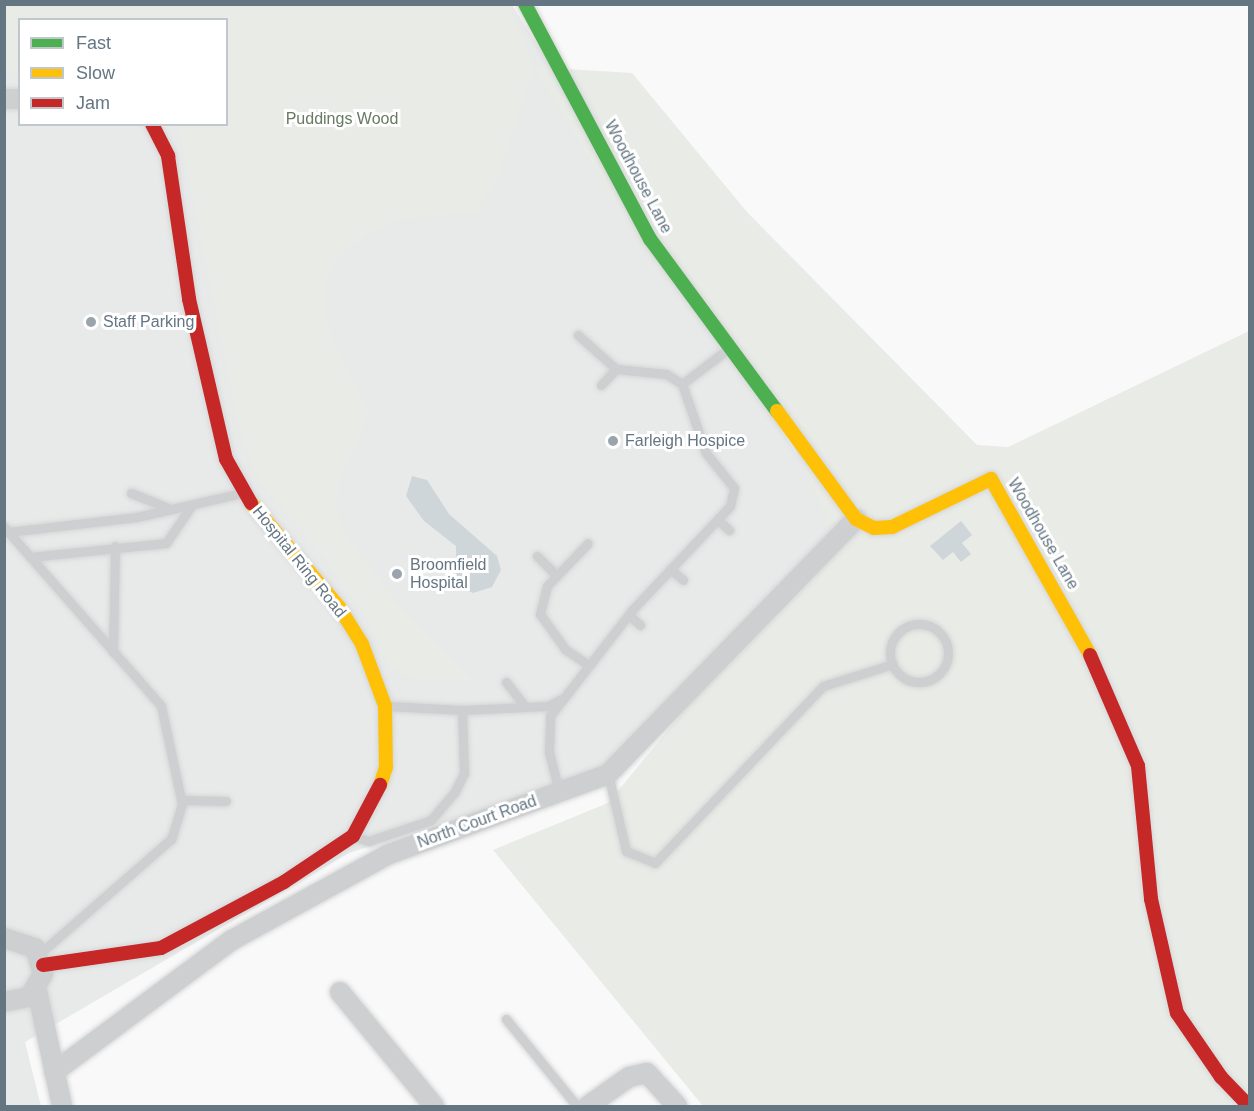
<!DOCTYPE html>
<style>
body{margin:0}
#map{position:relative;width:1254px;height:1111px;overflow:hidden;background:#f9f9f9;font-family:Helvetica,sans-serif}
div>[style]{position:absolute}
[style*='--x']{left:calc(var(--x)*1px);top:calc(var(--y)*1px);width:calc(var(--w)*1px);rotate:calc(var(--a)*1deg)}
.built>*{inset:0;background:#e8e9e9}
.green>*{inset:0;background:#e8ebe6}
.water>*{inset:0;background:#ced6d9}
.roads{filter:drop-shadow(0 0 2px #d5d6d7) drop-shadow(0 0 2px #d5d6d7)}
.lane>*{height:9px;margin:-4.5px;padding:0 4.5px;transform-origin:4.5px;border-radius:4.5px;background:#cecfd0}
.lane>.ring{margin:-4.5px;padding:0;box-sizing:content-box;background:none;border:9px solid #cecfd0;border-radius:50%}
.street>*{height:20px;margin:-10px;padding:0 10px;transform-origin:10px;border-radius:10px;background:#cecfd0}
.fast>*{height:14px;margin:-7px;padding:0 7px;transform-origin:7px;border-radius:7px;background:#4caf50}
.slow>*{height:14px;margin:-7px;padding:0 7px;transform-origin:7px;border-radius:7px;background:#ffc107}
.jam>*{height:14px;margin:-7px;padding:0 7px;transform-origin:7px;border-radius:7px;background:#c62828}
.dots>*{width:16px;height:16px;translate:-50% -50%;box-sizing:border-box;border:3px solid #fff;border-radius:50%}
span{translate:-50% -50%;white-space:nowrap;text-align:center;line-height:1.15;-webkit-text-stroke:6px #fff;paint-order:stroke}
.park-label{font-size:16px;color:#687a64}
.street-label{font-size:16px;color:#657683}
.poi-label{font-size:16px;color:#657683}
.left{translate:0 -50%;text-align:left}
.frame{position:absolute;inset:0;border:6px solid #657683;pointer-events:none}
.legend{position:absolute;left:18px;top:18px;width:210px;height:108px;box-sizing:border-box;background:#fff;border:2px solid #c1c8cd;margin:0;padding:8px 10px;list-style:none;font-size:18px;color:#657683}
.legend li{display:flex;align-items:center;gap:12px;height:30px}
.legend b{width:30px;border:2px solid #c1c8cd}
</style>
<div id="map">
<div class="built">
<div style="clip-path:polygon(evenodd,5px 5px,512px 5px,816px 485px,832px 530px,605px 769px,349px 853px,25px 1042px,41px 1106px,5px 1106px,5px 5px,20px 20px,226px 20px,226px 124px,20px 124px,20px 20px)"></div>
</div>
<div class="green">
<div style="clip-path:polygon(5px 5px,508px 5px,534px 67px,632px 73px,747px 212px,977px 445px,1008px 447px,1249px 331px,1249px 1106px,703px 1106px,493px 850px,608px 803px,832px 530px,788px 435px,643px 248px,534px 67px,497px 178px,477px 212px,403px 219px,367px 234px,338px 257px,324px 282px,328px 328px,369px 415px,339px 479px,336px 510px,347px 536px,394px 600px,472px 681px,420px 680px,398px 672px,386px 661px,372px 627px,327px 561px,260px 482px,243px 445px,178px 125px,226px 124px,226px 20px,20px 20px,19px 73px,5px 73px)"></div>
</div>
<div class="water">
<div style="clip-path:polygon(412px 476px,427px 480px,449px 514px,497px 556px,501px 570px,492px 587px,473px 593px,456px 585px,456px 546px,424px 521px,406px 496px)"></div>
<div style="clip-path:polygon(961px 521px,972px 535px,962px 543px,971px 554px,961px 562px,953px 552px,943px 560px,930px 546px)"></div>
</div>
<div class="roads">
<div class="lane">
<div style="--x:682;--y:384;--w:58;--a:-37.3"></div>
<div style="--x:601;--y:385;--w:22;--a:-47"></div>
<div style="--x:131;--y:493;--w:43;--a:21.8"></div>
<div style="--x:718;--y:520;--w:15;--a:42"></div>
<div style="--x:4;--y:527;--w:238;--a:48.7"></div>
<div style="--x:161;--y:706;--w:100;--a:77.9"></div>
<div style="--x:182;--y:804;--w:37;--a:107"></div>
<div style="--x:171;--y:839;--w:175;--a:138.9"></div>
<div style="--x:8;--y:532;--w:130;--a:-6.6"></div>
<div style="--x:137;--y:517;--w:108;--a:-12.9"></div>
<div style="--x:537;--y:556;--w:28;--a:45"></div>
<div style="--x:30;--y:557;--w:137;--a:-5.9"></div>
<div style="--x:166;--y:543;--w:46;--a:-55.6"></div>
<div style="--x:670;--y:569;--w:17;--a:40"></div>
<div style="--x:629;--y:615;--w:15;--a:42"></div>
<div class="ring" style="left:890px;top:624px;width:49px;height:49px"></div>
<div style="--x:113;--y:652;--w:106;--a:-88.9"></div>
<div style="--x:587;--y:664;--w:27;--a:-146"></div>
<div style="--x:565;--y:649;--w:43;--a:-125.5"></div>
<div style="--x:540;--y:614;--w:29;--a:-76"></div>
<div style="--x:547;--y:586;--w:59;--a:-46.4"></div>
<div style="--x:506;--y:682;--w:31;--a:52"></div>
<div style="--x:388;--y:706;--w:74;--a:3.1"></div>
<div style="--x:462;--y:710;--w:86;--a:-2.7"></div>
<div style="--x:548;--y:706;--w:15;--a:-28"></div>
<div style="--x:608;--y:774;--w:79;--a:76.8"></div>
<div style="--x:626;--y:851;--w:31;--a:22"></div>
<div style="--x:655;--y:863;--w:244;--a:-46.5"></div>
<div style="--x:823;--y:686;--w:73;--a:-17.4"></div>
<div style="--x:559;--y:792;--w:41;--a:-104"></div>
<div style="--x:549;--y:752;--w:36;--a:-88"></div>
<div style="--x:550;--y:716;--w:135;--a:-52.2"></div>
<div style="--x:633;--y:609;--w:141;--a:-46.7"></div>
<div style="--x:730;--y:506;--w:18;--a:-77"></div>
<div style="--x:734;--y:488;--w:45;--a:-128.7"></div>
<div style="--x:706;--y:453;--w:73;--a:-109.2"></div>
<div style="--x:682;--y:384;--w:19;--a:-148"></div>
<div style="--x:666;--y:374;--w:50;--a:-174.3"></div>
<div style="--x:616;--y:369;--w:51;--a:-138.2"></div>
<div style="--x:181;--y:800;--w:45;--a:1.3"></div>
<div style="--x:355;--y:837;--w:15;--a:16"></div>
<div style="--x:369;--y:841;--w:65;--a:-18.7"></div>
<div style="--x:431;--y:820;--w:35;--a:-50"></div>
<div style="--x:454;--y:793;--w:22;--a:-63"></div>
<div style="--x:464;--y:773;--w:63;--a:-91.8"></div>
<div style="--x:506;--y:1019;--w:112;--a:50.8"></div>
</div>
<div class="street">
<div style="--x:4;--y:99;--w:16;--a:0"></div>
<div style="--x:4;--y:938;--w:33;--a:18"></div>
<div style="--x:35;--y:948;--w:27;--a:73"></div>
<div style="--x:43;--y:974;--w:27;--a:121"></div>
<div style="--x:29;--y:997;--w:25;--a:169"></div>
<div style="--x:37;--y:990;--w:119;--a:77.8"></div>
<div style="--x:340;--y:992;--w:148;--a:50.5"></div>
<div style="--x:54;--y:1072;--w:222;--a:-36.6"></div>
<div style="--x:232;--y:940;--w:177;--a:-28.7"></div>
<div style="--x:387;--y:855;--w:235;--a:-20.1"></div>
<div style="--x:608;--y:774;--w:356;--a:-45.8"></div>
<div style="--x:588;--y:1106;--w:50;--a:-35.3"></div>
<div style="--x:629;--y:1077;--w:18;--a:-13"></div>
<div style="--x:647;--y:1073;--w:45;--a:47.7"></div>
</div>
<div class="fast">
<div style="--x:525;--y:4;--w:266;--a:62"></div>
<div style="--x:650;--y:239;--w:214;--a:53.6"></div>
</div>
<div class="slow">
<div style="--x:777;--y:411;--w:134;--a:53.8"></div>
<div style="--x:856;--y:519;--w:20;--a:27"></div>
<div style="--x:874;--y:528;--w:18;--a:-3"></div>
<div style="--x:892;--y:527;--w:110;--a:-25.9"></div>
<div style="--x:991;--y:479;--w:202;--a:60.6"></div>
<div style="--x:251;--y:503;--w:136;--a:49.8"></div>
<div style="--x:339;--y:607;--w:44;--a:58.1"></div>
<div style="--x:362;--y:644;--w:66;--a:69.6"></div>
<div style="--x:385;--y:706;--w:61;--a:89.1"></div>
<div style="--x:386;--y:767;--w:19;--a:108"></div>
</div>
<div class="jam">
<div style="--x:152;--y:124;--w:36;--a:63"></div>
<div style="--x:168;--y:156;--w:145;--a:81.6"></div>
<div style="--x:189;--y:299;--w:164;--a:77"></div>
<div style="--x:226;--y:459;--w:51;--a:60.4"></div>
<div style="--x:1090;--y:655;--w:121;--a:66.6"></div>
<div style="--x:1138;--y:766;--w:134;--a:84.4"></div>
<div style="--x:1151;--y:899;--w:117;--a:77.2"></div>
<div style="--x:1177;--y:1013;--w:78;--a:55.5"></div>
<div style="--x:1221;--y:1077;--w:40;--a:46"></div>
<div style="--x:43;--y:965;--w:119;--a:-8.2"></div>
<div style="--x:161;--y:948;--w:140;--a:-28.2"></div>
<div style="--x:284;--y:882;--w:83;--a:-33.7"></div>
<div style="--x:353;--y:836;--w:58;--a:-62.1"></div>
</div>
</div>
<div class="dots">
<div style="left:91px;top:322px;background:#99a4ac"></div>
<div style="left:613px;top:441px;background:#99a4ac"></div>
<div style="left:397px;top:574px;background:#99a4ac"></div>
</div>
<div class="park-label">
<span style="left:342px;top:119px">Puddings Wood</span>
</div>
<div class="street-label">
<span style="left:638px;top:177px;rotate:62deg">Woodhouse Lane</span>
<span style="left:1043px;top:534px;rotate:60deg">Woodhouse Lane</span>
<span style="left:299px;top:562px;rotate:51deg">Hospital Ring Road</span>
<span style="left:477px;top:822px;rotate:-20deg">North Court Road</span>
</div>
<div class="poi-label">
<span class="left" style="left:103px;top:322px">Staff Parking</span>
<span class="left" style="left:625px;top:441px">Farleigh Hospice</span>
<span class="left" style="left:410px;top:574px">Broomfield<br>Hospital</span>
</div>
<div class="frame"></div>
<ul class="legend">
<li><b style="height:8px;background:#4caf50"></b>Fast</li>
<li><b style="height:8px;background:#ffc107"></b>Slow</li>
<li><b style="height:8px;background:#c62828"></b>Jam</li>
</ul>
</div>
